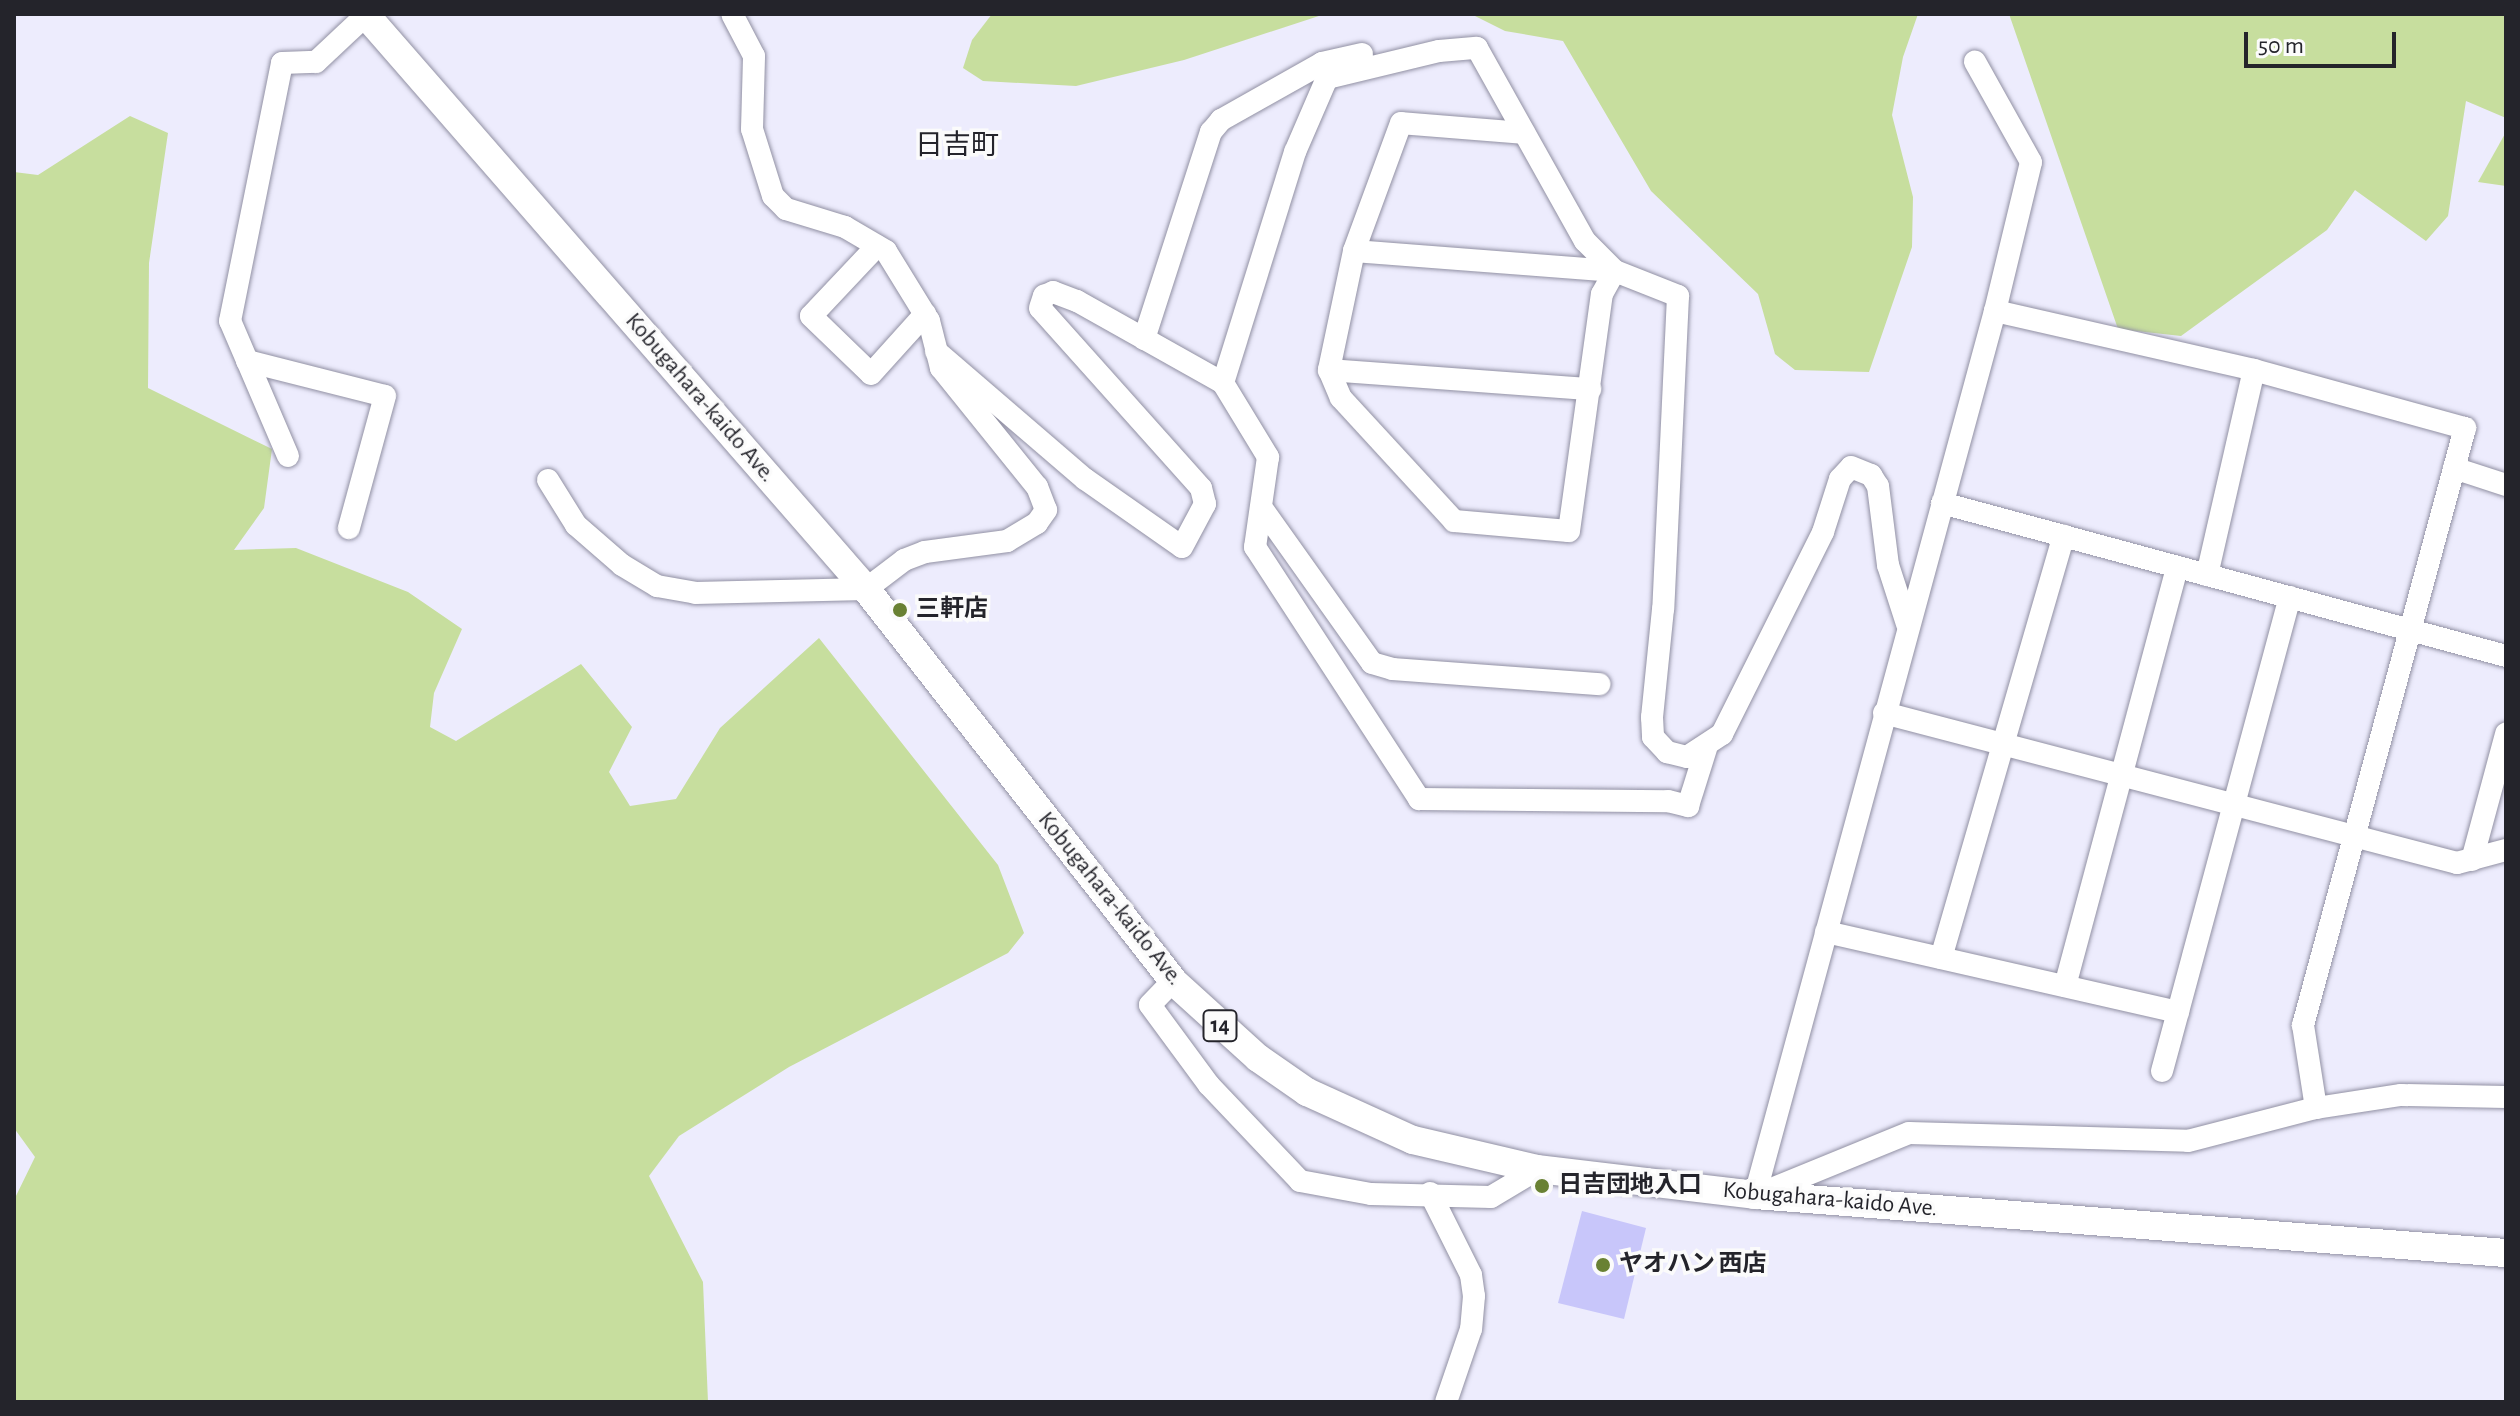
<!DOCTYPE html>
<meta charset="utf-8">
<style>
body{margin:0}
#map{position:relative;width:2520px;height:1416px;overflow:hidden;background:#edecfd;font-family:"Alegreya Sans","Noto Sans JP",sans-serif}
div>[style]{position:absolute}
[style*='--x']{left:calc(var(--x)*1px);top:calc(var(--y)*1px);width:calc(var(--w)*1px);rotate:calc(var(--a)*1deg)}
.green>*{inset:0;background:#c7de9e}
.building>*{inset:0;background:#c8c6fa}
.roads{filter:drop-shadow(0 0 2px #9190a3) drop-shadow(0 0 2px #9190a3)}
.minor>*{height:22px;margin:-11px;padding:0 11px;transform-origin:11px;border-radius:11px;background:#fff}
.major>*{height:28px;margin:-14px;padding:0 14px;transform-origin:14px;border-radius:14px;background:#fff}
.dots>*{width:22px;height:22px;translate:-50% -50%;box-sizing:border-box;border:4px solid #fbfbfb;border-radius:50%}
span{translate:-50% -50%;white-space:nowrap;text-align:center;line-height:1.15;-webkit-text-stroke:7px #fbfbfb;paint-order:stroke}
.shield-label span{padding:2px 6px;background:#fbfbfb;border:2px solid;border-radius:6px;-webkit-text-stroke-width:0}
.shield-label{font-size:22px;color:#24242b;font-weight:700}
.street-label{font-size:24px;color:#24242b}
.poi-label{font-size:24px;color:#24242b;font-weight:700}
.left{translate:0 -50%;text-align:left}
.quarter-label{font-size:28px;color:#24242b}
.frame{position:absolute;inset:0;border:16px solid #24242b;pointer-events:none}
.scale{position:absolute;left:2244px;top:32px;width:152px;height:36px;box-sizing:border-box;border:4px solid #24242b;border-top:0;padding-left:10px;font-size:24px;line-height:28px;white-space:nowrap;color:#24242b;-webkit-text-stroke:6px #fbfbfb;paint-order:stroke}
</style>
<div id="map">
<div class="green">
<div style="clip-path:polygon(992px 14px,1325px 14px,1184px 60px,1076px 86px,983px 81px,963px 68px,972px 40px)"></div>
<div style="clip-path:polygon(1471px 14px,1918px 14px,1903px 57px,1892px 115px,1913px 197px,1912px 247px,1869px 372px,1795px 370px,1775px 354px,1758px 294px,1651px 191px,1563px 41px,1505px 31px)"></div>
<div style="clip-path:polygon(2009px 14px,2506px 14px,2506px 118px,2466px 101px,2448px 216px,2426px 241px,2355px 190px,2327px 230px,2181px 336px,2118px 329px)"></div>
<div style="clip-path:polygon(130px 116px,168px 133px,149px 263px,148px 388px,272px 449px,264px 508px,234px 550px,296px 548px,408px 592px,462px 629px,434px 693px,430px 727px,456px 741px,581px 664px,632px 727px,609px 772px,630px 806px,676px 799px,720px 728px,819px 638px,998px 865px,1024px 933px,1008px 953px,789px 1067px,679px 1136px,649px 1176px,703px 1282px,708px 1402px,14px 1402px,14px 1200px,35px 1157px,14px 1128px,14px 172px,38px 175px)"></div>
<div style="clip-path:polygon(2506px 132px,2506px 186px,2478px 182px)"></div>
</div>
<div class="building">
<div style="clip-path:polygon(1582px 1211px,1646px 1228px,1624px 1319px,1558px 1303px)"></div>
</div>
<div class="roads">
<div class="minor">
<div style="--x:1524;--y:133;--w:123;--a:-175.4"></div>
<div style="--x:1401;--y:123;--w:136;--a:110.2"></div>
<div style="--x:1354;--y:251;--w:122;--a:101.9"></div>
<div style="--x:1329;--y:370;--w:30;--a:67"></div>
<div style="--x:1341;--y:398;--w:167;--a:47.4"></div>
<div style="--x:1454;--y:521;--w:115;--a:5"></div>
<div style="--x:1569;--y:531;--w:239;--a:-82.1"></div>
<div style="--x:1602;--y:294;--w:26;--a:-61"></div>
<div style="--x:877;--y:246;--w:96;--a:133.3"></div>
<div style="--x:811;--y:316;--w:83;--a:44"></div>
<div style="--x:871;--y:374;--w:81;--a:-48"></div>
<div style="--x:1354;--y:251;--w:262;--a:4.4"></div>
<div style="--x:1615;--y:271;--w:68;--a:21.6"></div>
<div style="--x:1678;--y:296;--w:313;--a:92.7"></div>
<div style="--x:1663;--y:609;--w:109;--a:95.8"></div>
<div style="--x:1652;--y:717;--w:20;--a:87"></div>
<div style="--x:1653;--y:737;--w:21;--a:47"></div>
<div style="--x:1667;--y:752;--w:21;--a:14"></div>
<div style="--x:1687;--y:757;--w:42;--a:-33.3"></div>
<div style="--x:1722;--y:734;--w:226;--a:-63.4"></div>
<div style="--x:1823;--y:532;--w:56;--a:-72.2"></div>
<div style="--x:1840;--y:479;--w:16;--a:-47"></div>
<div style="--x:1851;--y:467;--w:22;--a:22"></div>
<div style="--x:1871;--y:475;--w:13;--a:58"></div>
<div style="--x:1878;--y:486;--w:80;--a:82.8"></div>
<div style="--x:1888;--y:565;--w:62;--a:72.1"></div>
<div style="--x:1995;--y:311;--w:266;--a:12.8"></div>
<div style="--x:2254;--y:370;--w:219;--a:15.4"></div>
<div style="--x:2465;--y:428;--w:619;--a:105.18"></div>
<div style="--x:2303;--y:1025;--w:84;--a:81.1"></div>
<div style="--x:1144;--y:339;--w:218;--a:-72.1"></div>
<div style="--x:1211;--y:132;--w:16;--a:-50"></div>
<div style="--x:1221;--y:120;--w:116;--a:-29.4"></div>
<div style="--x:1322;--y:63;--w:41;--a:-12.7"></div>
<div style="--x:936;--y:351;--w:196;--a:40.7"></div>
<div style="--x:1085;--y:479;--w:118;--a:35"></div>
<div style="--x:1182;--y:547;--w:49;--a:-61.9"></div>
<div style="--x:1205;--y:504;--w:16;--a:-104"></div>
<div style="--x:1201;--y:488;--w:241;--a:-131.8"></div>
<div style="--x:1040;--y:308;--w:13;--a:-72"></div>
<div style="--x:1044;--y:296;--w:10;--a:-24"></div>
<div style="--x:1053;--y:292;--w:26;--a:21"></div>
<div style="--x:1077;--y:301;--w:167;--a:29.3"></div>
<div style="--x:1223;--y:383;--w:87;--a:58.7"></div>
<div style="--x:1268;--y:457;--w:91;--a:98.2"></div>
<div style="--x:1255;--y:547;--w:301;--a:56.9"></div>
<div style="--x:1419;--y:799;--w:249;--a:0.5"></div>
<div style="--x:1668;--y:801;--w:21;--a:14"></div>
<div style="--x:1688;--y:806;--w:60;--a:-72.5"></div>
<div style="--x:247;--y:361;--w:142;--a:14.2"></div>
<div style="--x:385;--y:396;--w:137;--a:105.3"></div>
<div style="--x:1329;--y:370;--w:262;--a:4.2"></div>
<div style="--x:1223;--y:383;--w:242;--a:-72.7"></div>
<div style="--x:1295;--y:152;--w:81;--a:-66.6"></div>
<div style="--x:1327;--y:78;--w:115;--a:-13.6"></div>
<div style="--x:1439;--y:51;--w:38;--a:-5"></div>
<div style="--x:1477;--y:48;--w:221;--a:60.8"></div>
<div style="--x:1585;--y:241;--w:42;--a:45"></div>
<div style="--x:288;--y:456;--w:147;--a:-113.2"></div>
<div style="--x:230;--y:321;--w:263;--a:-78.6"></div>
<div style="--x:282;--y:63;--w:34;--a:-2"></div>
<div style="--x:316;--y:62;--w:69;--a:-43.2"></div>
<div style="--x:2454;--y:468;--w:55;--a:18.1"></div>
<div style="--x:548;--y:480;--w:53;--a:58.1"></div>
<div style="--x:576;--y:525;--w:61;--a:41"></div>
<div style="--x:622;--y:565;--w:41;--a:31"></div>
<div style="--x:657;--y:586;--w:39;--a:10"></div>
<div style="--x:695;--y:593;--w:171;--a:-1.3"></div>
<div style="--x:866;--y:589;--w:48;--a:-37.3"></div>
<div style="--x:904;--y:560;--w:22;--a:-21"></div>
<div style="--x:925;--y:552;--w:83;--a:-7.6"></div>
<div style="--x:1007;--y:541;--w:35;--a:-31"></div>
<div style="--x:1037;--y:523;--w:16;--a:-55"></div>
<div style="--x:1046;--y:510;--w:25;--a:-111"></div>
<div style="--x:1037;--y:487;--w:153;--a:-128.9"></div>
<div style="--x:941;--y:368;--w:49;--a:-104.3"></div>
<div style="--x:929;--y:321;--w:82;--a:-121.6"></div>
<div style="--x:886;--y:251;--w:48;--a:-149.7"></div>
<div style="--x:845;--y:227;--w:62;--a:-163"></div>
<div style="--x:786;--y:209;--w:18;--a:-135"></div>
<div style="--x:773;--y:196;--w:70;--a:-107.4"></div>
<div style="--x:752;--y:129;--w:73;--a:-88.4"></div>
<div style="--x:754;--y:56;--w:47;--a:-117.6"></div>
<div style="--x:1942;--y:503;--w:584;--a:15.18"></div>
<div style="--x:1264;--y:511;--w:186;--a:54.6"></div>
<div style="--x:1372;--y:663;--w:22;--a:16"></div>
<div style="--x:1393;--y:669;--w:207;--a:4.2"></div>
<div style="--x:2207;--y:575;--w:210;--a:-77.1"></div>
<div style="--x:1884;--y:713;--w:592;--a:14.67"></div>
<div style="--x:2457;--y:863;--w:51;--a:-14.9"></div>
<div style="--x:2472;--y:860;--w:131;--a:-74.9"></div>
<div style="--x:1826;--y:932;--w:361;--a:12.8"></div>
<div style="--x:1941;--y:958;--w:440;--a:-73.8"></div>
<div style="--x:1173;--y:981;--w:33;--a:134"></div>
<div style="--x:1150;--y:1005;--w:99;--a:53.6"></div>
<div style="--x:1209;--y:1085;--w:132;--a:46.5"></div>
<div style="--x:1300;--y:1181;--w:72;--a:10.4"></div>
<div style="--x:1371;--y:1194;--w:120;--a:1.4"></div>
<div style="--x:1491;--y:1197;--w:55;--a:-30.8"></div>
<div style="--x:2065;--y:986;--w:434;--a:-75"></div>
<div style="--x:2162;--y:1071;--w:491;--a:-74.9"></div>
<div style="--x:1430;--y:1193;--w:92;--a:63.4"></div>
<div style="--x:1471;--y:1275;--w:21;--a:82"></div>
<div style="--x:1474;--y:1296;--w:33;--a:95"></div>
<div style="--x:1471;--y:1329;--w:77;--a:108.9"></div>
<div style="--x:1755;--y:1195;--w:916;--a:-74.81"></div>
<div style="--x:1995;--y:311;--w:153;--a:-76.4"></div>
<div style="--x:2031;--y:162;--w:115;--a:-119.2"></div>
<div style="--x:1757;--y:1195;--w:164;--a:-22.2"></div>
<div style="--x:1909;--y:1133;--w:279;--a:1.6"></div>
<div style="--x:2188;--y:1141;--w:132;--a:-14.5"></div>
<div style="--x:2316;--y:1108;--w:86;--a:-8.7"></div>
<div style="--x:2401;--y:1095;--w:105;--a:1.1"></div>
</div>
<div class="major">
<div style="--x:365;--y:14;--w:763;--a:48.93"></div>
<div style="--x:866;--y:589;--w:498;--a:51.9"></div>
<div style="--x:1173;--y:981;--w:115;--a:42.2"></div>
<div style="--x:1258;--y:1058;--w:60;--a:34.8"></div>
<div style="--x:1307;--y:1092;--w:116;--a:24.4"></div>
<div style="--x:1413;--y:1140;--w:128;--a:13.1"></div>
<div style="--x:1538;--y:1169;--w:219;--a:6.8"></div>
<div style="--x:1755;--y:1195;--w:753;--a:4.42"></div>
</div>
</div>
<div class="dots">
<div style="left:900px;top:610px;background:#698133"></div>
<div style="left:1542px;top:1186px;background:#698133"></div>
<div style="left:1603px;top:1265px;background:#698133"></div>
</div>
<div class="shield-label">
<span style="left:1220px;top:1026px">14</span>
</div>
<div class="street-label">
<span style="left:700px;top:398px;rotate:49deg">Kobugahara-kaido Ave.</span>
<span style="left:1110px;top:899px;rotate:51deg">Kobugahara-kaido Ave.</span>
<span style="left:1830px;top:1200px;rotate:5deg">Kobugahara-kaido Ave.</span>
</div>
<div class="poi-label">
<span class="left" style="left:916px;top:610px">三軒店</span>
<span class="left" style="left:1558px;top:1186px">日吉団地入口</span>
<span class="left" style="left:1619px;top:1265px">ヤオハン 西店</span>
</div>
<div class="quarter-label">
<span style="left:957px;top:146px">日吉町</span>
</div>
<div class="frame"></div>
<div class="scale">50 m</div>
</div>
